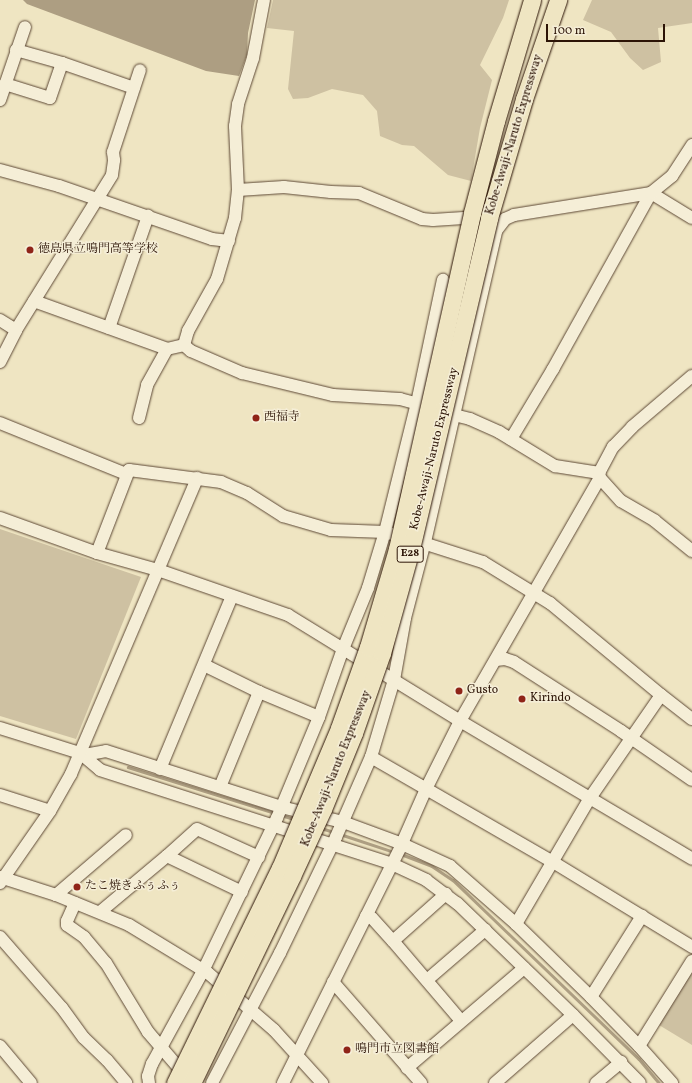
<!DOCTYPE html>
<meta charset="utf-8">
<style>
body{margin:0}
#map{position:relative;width:692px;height:1083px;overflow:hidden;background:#efe5c2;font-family:Vollkorn,"Noto Serif JP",serif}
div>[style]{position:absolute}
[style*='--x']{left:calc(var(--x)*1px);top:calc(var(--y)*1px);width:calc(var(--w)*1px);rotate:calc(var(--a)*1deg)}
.green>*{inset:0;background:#cec1a2}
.water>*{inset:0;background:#ad9e82}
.stream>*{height:2.5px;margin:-1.25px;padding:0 1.25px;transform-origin:1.25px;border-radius:1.25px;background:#ad9e82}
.roads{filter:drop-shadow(0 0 1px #5d4835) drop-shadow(0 0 1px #5d4835)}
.minor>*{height:12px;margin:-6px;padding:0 6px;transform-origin:6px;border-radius:6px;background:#f5eed7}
.bridges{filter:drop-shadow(0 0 1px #2c1406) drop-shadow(0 0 1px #2c1406)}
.highway-bridge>*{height:17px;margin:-8.5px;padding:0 8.5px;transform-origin:8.5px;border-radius:8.5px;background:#efe5c2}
.dots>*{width:11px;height:11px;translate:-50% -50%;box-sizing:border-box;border:2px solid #f5eed7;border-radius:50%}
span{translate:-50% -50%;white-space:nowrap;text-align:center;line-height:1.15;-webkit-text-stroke:3px #f5eed7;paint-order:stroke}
.shield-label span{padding:1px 3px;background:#f5eed7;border:1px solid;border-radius:3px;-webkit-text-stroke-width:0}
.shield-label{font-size:11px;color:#2c1406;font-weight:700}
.street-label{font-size:12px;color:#2c1406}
.poi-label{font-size:12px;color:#2c1406}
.left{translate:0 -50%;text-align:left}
.scale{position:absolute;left:546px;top:24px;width:119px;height:18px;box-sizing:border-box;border:2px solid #2c1406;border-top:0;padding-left:5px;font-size:12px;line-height:14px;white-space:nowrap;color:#2c1406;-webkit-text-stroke:3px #f5eed7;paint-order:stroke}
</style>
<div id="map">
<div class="green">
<div style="clip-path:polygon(273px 0,509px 0,503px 18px,480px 65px,492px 80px,480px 128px,471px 181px,448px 175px,414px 146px,402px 145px,380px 136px,377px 111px,363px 95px,332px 89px,308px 98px,293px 99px,288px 89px,294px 31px,267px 28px)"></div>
<div style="clip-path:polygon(592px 0,692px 0,692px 23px,658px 28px,661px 62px,643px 70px,630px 58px,611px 32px,583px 20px)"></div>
<div style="clip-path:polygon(0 529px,141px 577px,76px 739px,0 716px)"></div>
<div style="clip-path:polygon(692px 966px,692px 1045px,659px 1025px)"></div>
</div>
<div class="water">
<div style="clip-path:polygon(23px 0,255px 0,248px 33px,247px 55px,239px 76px,206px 71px,27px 4px)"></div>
</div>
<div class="stream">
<div style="--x:128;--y:767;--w:154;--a:17.4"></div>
<div style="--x:281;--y:815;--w:14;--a:17"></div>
<div style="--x:321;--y:828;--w:14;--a:17"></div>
<div style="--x:340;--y:834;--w:57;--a:18.4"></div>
<div style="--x:401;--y:854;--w:33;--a:21"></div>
<div style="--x:432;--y:866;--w:25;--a:34"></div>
<div style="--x:453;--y:880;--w:258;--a:43.9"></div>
<div style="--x:639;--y:1059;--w:31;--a:50"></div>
</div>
<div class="roads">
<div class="minor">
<div style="--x:16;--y:50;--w:48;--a:15.8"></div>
<div style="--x:62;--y:63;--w:76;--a:19.1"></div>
<div style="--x:5;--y:84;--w:47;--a:17.3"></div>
<div style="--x:50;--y:98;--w:37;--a:-71"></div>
<div style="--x:0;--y:100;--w:77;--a:-71.1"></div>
<div style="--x:0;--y:170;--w:61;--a:15.2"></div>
<div style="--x:59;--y:186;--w:162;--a:19.1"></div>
<div style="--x:212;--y:239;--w:17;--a:7"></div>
<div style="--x:238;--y:190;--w:46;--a:-3.7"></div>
<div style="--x:284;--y:187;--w:47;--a:6.1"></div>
<div style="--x:331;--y:192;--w:28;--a:2"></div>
<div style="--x:359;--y:193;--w:68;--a:22.4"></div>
<div style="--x:422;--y:219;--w:11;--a:5"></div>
<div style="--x:433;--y:220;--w:46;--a:-3.7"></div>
<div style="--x:651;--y:193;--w:48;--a:31.4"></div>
<div style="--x:34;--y:301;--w:141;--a:19.8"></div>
<div style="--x:167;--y:349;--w:17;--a:-13"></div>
<div style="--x:0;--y:320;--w:19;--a:32"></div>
<div style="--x:109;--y:328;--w:119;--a:-70.8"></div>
<div style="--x:184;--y:345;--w:9;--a:41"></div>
<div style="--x:191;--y:351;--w:56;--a:23.3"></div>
<div style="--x:242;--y:373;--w:94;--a:13.6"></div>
<div style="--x:333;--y:395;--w:67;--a:3.4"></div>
<div style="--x:400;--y:399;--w:24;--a:15"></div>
<div style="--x:184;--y:345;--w:15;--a:-74"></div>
<div style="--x:188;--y:331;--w:60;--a:-60.9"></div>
<div style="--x:217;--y:279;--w:64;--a:-73.6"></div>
<div style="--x:235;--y:218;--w:28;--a:-84"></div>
<div style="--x:238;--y:190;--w:64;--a:-92.7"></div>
<div style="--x:235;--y:126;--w:22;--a:-82"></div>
<div style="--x:238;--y:104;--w:48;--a:-71.9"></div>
<div style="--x:253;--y:58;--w:59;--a:-79.3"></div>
<div style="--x:0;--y:362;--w:36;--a:-63"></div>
<div style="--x:16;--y:330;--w:182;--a:-58.2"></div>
<div style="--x:112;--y:175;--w:15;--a:-82"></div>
<div style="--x:114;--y:160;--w:8;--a:-97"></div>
<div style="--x:113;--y:152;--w:86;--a:-71.8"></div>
<div style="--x:446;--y:413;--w:25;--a:14"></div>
<div style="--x:470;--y:419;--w:32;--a:24"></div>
<div style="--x:499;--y:432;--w:66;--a:31.3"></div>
<div style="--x:555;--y:466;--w:45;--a:9"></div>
<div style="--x:139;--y:418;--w:34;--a:-76"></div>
<div style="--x:147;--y:385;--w:41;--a:-60.9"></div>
<div style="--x:0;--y:423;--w:136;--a:22"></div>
<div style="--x:511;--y:439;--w:82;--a:-59"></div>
<div style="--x:553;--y:369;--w:201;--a:-60.9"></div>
<div style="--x:600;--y:478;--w:31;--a:48"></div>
<div style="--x:621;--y:501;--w:39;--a:30"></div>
<div style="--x:655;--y:521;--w:48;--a:39"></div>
<div style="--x:0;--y:518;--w:103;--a:19.8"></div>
<div style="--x:97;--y:553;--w:63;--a:15.6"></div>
<div style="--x:158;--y:570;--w:138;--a:19.1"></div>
<div style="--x:288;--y:615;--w:202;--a:31.6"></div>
<div style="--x:460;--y:721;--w:270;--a:30.7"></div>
<div style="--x:417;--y:541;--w:69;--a:17.7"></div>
<div style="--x:483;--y:562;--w:79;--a:31.5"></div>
<div style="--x:550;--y:603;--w:144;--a:39.7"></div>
<div style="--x:661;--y:695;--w:39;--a:38"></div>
<div style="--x:97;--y:553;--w:89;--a:-68.9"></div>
<div style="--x:129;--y:470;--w:93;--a:7.4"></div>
<div style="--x:221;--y:482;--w:28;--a:23"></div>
<div style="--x:247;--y:493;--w:43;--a:32.6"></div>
<div style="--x:283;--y:516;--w:50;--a:16.3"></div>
<div style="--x:331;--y:530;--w:54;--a:2.1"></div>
<div style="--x:385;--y:532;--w:7;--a:16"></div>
<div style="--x:496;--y:660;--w:9;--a:-6"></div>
<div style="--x:505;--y:659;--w:9;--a:18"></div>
<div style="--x:514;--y:662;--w:127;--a:32.8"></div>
<div style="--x:621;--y:731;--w:86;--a:34.6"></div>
<div style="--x:204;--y:665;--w:61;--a:26.1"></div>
<div style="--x:259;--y:692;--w:65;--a:22.6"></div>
<div style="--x:0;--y:728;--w:84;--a:17.4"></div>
<div style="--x:80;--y:753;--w:26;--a:40"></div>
<div style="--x:100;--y:770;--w:307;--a:17.8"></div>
<div style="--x:392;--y:864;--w:38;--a:25"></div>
<div style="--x:426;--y:880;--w:39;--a:37"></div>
<div style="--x:457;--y:903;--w:161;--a:44"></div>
<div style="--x:573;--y:1015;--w:95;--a:45.4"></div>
<div style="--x:84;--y:755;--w:22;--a:-10"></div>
<div style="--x:106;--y:751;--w:184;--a:17.7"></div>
<div style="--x:281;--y:807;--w:64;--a:13.6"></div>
<div style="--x:343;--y:822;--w:63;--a:20.4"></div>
<div style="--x:402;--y:844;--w:53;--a:24.6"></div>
<div style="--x:450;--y:866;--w:88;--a:41.3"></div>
<div style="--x:516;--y:924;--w:105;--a:44.2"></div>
<div style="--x:591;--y:997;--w:69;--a:45.6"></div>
<div style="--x:639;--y:1046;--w:50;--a:48.3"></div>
<div style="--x:371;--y:757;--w:210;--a:30"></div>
<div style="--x:553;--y:862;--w:163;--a:31.4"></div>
<div style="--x:160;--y:769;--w:187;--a:-67.4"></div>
<div style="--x:220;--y:787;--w:103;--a:-67.7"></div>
<div style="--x:0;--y:795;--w:52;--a:17.7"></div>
<div style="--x:167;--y:856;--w:40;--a:-42"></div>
<div style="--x:197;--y:829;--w:68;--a:24.3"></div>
<div style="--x:0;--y:877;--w:59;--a:17.8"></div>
<div style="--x:56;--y:895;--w:79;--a:22.3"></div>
<div style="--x:129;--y:925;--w:92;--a:31.3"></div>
<div style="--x:208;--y:973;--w:87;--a:40.8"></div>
<div style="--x:274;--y:1030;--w:72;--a:47.8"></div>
<div style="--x:0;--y:883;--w:88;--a:-55.2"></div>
<div style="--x:50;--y:811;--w:43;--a:-60.4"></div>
<div style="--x:71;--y:774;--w:322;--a:-66.9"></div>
<div style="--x:56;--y:895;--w:92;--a:-40.6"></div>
<div style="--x:75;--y:903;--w:20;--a:114"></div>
<div style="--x:67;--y:921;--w:4;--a:90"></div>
<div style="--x:67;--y:925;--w:21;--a:35"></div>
<div style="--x:84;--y:937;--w:34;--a:50"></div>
<div style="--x:106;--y:963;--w:81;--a:58.7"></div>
<div style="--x:148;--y:1032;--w:57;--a:49.3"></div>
<div style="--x:100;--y:912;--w:87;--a:-39.9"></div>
<div style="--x:167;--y:856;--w:83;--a:25.6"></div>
<div style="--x:366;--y:916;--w:6;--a:18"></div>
<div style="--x:372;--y:918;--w:31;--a:48"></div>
<div style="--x:393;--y:941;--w:105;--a:49.6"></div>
<div style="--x:516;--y:924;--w:146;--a:-59.6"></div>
<div style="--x:590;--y:798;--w:125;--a:-55.4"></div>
<div style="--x:0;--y:937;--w:94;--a:48.9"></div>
<div style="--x:62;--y:1008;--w:37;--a:54"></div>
<div style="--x:84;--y:1038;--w:32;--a:44"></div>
<div style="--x:107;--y:1060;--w:30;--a:50"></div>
<div style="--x:393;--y:941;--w:71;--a:-41.6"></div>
<div style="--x:427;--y:980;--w:77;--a:-40.8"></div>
<div style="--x:333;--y:982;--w:134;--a:48.9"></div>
<div style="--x:591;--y:997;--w:96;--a:-57.8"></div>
<div style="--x:0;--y:1046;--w:48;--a:50"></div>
<div style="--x:639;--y:1046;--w:100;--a:-58.1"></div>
<div style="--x:407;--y:1068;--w:154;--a:-40.5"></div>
<div style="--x:149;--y:1083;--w:7;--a:-98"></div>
<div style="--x:148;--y:1076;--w:13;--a:-72"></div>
<div style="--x:152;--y:1064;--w:106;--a:-61.3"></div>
<div style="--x:203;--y:971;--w:170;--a:-64.2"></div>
<div style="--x:277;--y:818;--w:109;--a:-67.4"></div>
<div style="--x:319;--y:717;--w:72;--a:-70.6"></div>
<div style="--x:343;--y:649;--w:66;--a:-67.7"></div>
<div style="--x:368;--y:588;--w:59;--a:-73.1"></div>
<div style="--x:385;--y:532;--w:133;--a:-76.1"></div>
<div style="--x:417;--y:403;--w:126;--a:-78.1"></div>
<div style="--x:212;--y:1083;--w:147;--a:-62.4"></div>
<div style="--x:280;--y:953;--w:129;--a:-64.2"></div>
<div style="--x:336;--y:837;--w:87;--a:-66.4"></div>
<div style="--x:371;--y:757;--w:80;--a:-73.4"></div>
<div style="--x:394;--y:680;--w:63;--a:-79.9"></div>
<div style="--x:405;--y:618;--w:79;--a:-75.3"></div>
<div style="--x:425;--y:542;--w:319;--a:-77.1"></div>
<div style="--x:496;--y:231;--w:15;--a:-53"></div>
<div style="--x:505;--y:219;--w:10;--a:-24"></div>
<div style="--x:514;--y:215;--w:139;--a:-9.1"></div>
<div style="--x:651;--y:193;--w:27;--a:-39"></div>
<div style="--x:672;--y:176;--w:37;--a:-57"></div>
<div style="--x:283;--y:1083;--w:263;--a:-63.5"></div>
<div style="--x:400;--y:848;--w:64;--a:-66.2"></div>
<div style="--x:426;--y:789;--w:76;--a:-63.4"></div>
<div style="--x:460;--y:721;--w:280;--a:-60.1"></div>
<div style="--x:600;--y:478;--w:5;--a:-101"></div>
<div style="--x:599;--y:473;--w:30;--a:-62"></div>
<div style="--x:613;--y:447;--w:28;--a:-46"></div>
<div style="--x:632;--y:427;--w:79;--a:-40.4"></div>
<div style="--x:495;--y:1083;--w:103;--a:-41.1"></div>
<div style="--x:596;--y:1083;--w:33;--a:-40"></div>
</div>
</div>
<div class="bridges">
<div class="highway-bridge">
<div style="--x:175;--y:1083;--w:239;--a:-64"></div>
<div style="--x:280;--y:868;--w:152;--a:-67.1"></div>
<div style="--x:339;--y:728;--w:86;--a:-70.3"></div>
<div style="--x:368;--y:647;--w:102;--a:-73.5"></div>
<div style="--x:397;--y:549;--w:344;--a:-77.4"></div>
<div style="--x:472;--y:213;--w:95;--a:-75.4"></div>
<div style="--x:496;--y:121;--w:126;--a:-73.4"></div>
<div style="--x:192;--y:1083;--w:230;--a:-64.2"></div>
<div style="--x:292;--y:876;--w:74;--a:-65.2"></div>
<div style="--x:323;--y:809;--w:82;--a:-67.8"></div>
<div style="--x:354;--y:733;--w:85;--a:-70.7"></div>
<div style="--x:382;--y:653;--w:104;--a:-74.4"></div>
<div style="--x:410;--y:553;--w:344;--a:-76.7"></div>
<div style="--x:489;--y:218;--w:124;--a:-73.6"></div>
<div style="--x:524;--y:99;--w:105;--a:-71"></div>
</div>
</div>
<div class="dots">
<div style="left:30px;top:250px;background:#8f2418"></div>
<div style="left:256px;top:418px;background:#8f2418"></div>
<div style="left:459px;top:691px;background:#8f2418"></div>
<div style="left:522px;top:699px;background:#8f2418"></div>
<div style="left:77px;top:887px;background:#8f2418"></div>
<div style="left:347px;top:1050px;background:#8f2418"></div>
</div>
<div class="shield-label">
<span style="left:410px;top:554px">E28</span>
</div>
<div class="street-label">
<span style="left:515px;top:135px;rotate:-73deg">Kobe-Awaji-Naruto Expressway</span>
<span style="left:435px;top:449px;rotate:-76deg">Kobe-Awaji-Naruto Expressway</span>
<span style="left:337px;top:769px;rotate:-68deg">Kobe-Awaji-Naruto Expressway</span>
</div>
<div class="poi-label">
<span class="left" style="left:38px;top:250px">徳島県立鳴門高等学校</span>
<span class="left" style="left:264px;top:418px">西福寺</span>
<span class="left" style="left:467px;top:691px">Gusto</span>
<span class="left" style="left:530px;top:699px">Kirindo</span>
<span class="left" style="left:85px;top:887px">たこ焼きふぅふぅ</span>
<span class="left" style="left:355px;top:1050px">鳴門市立図書館</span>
</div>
<div class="scale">100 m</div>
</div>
